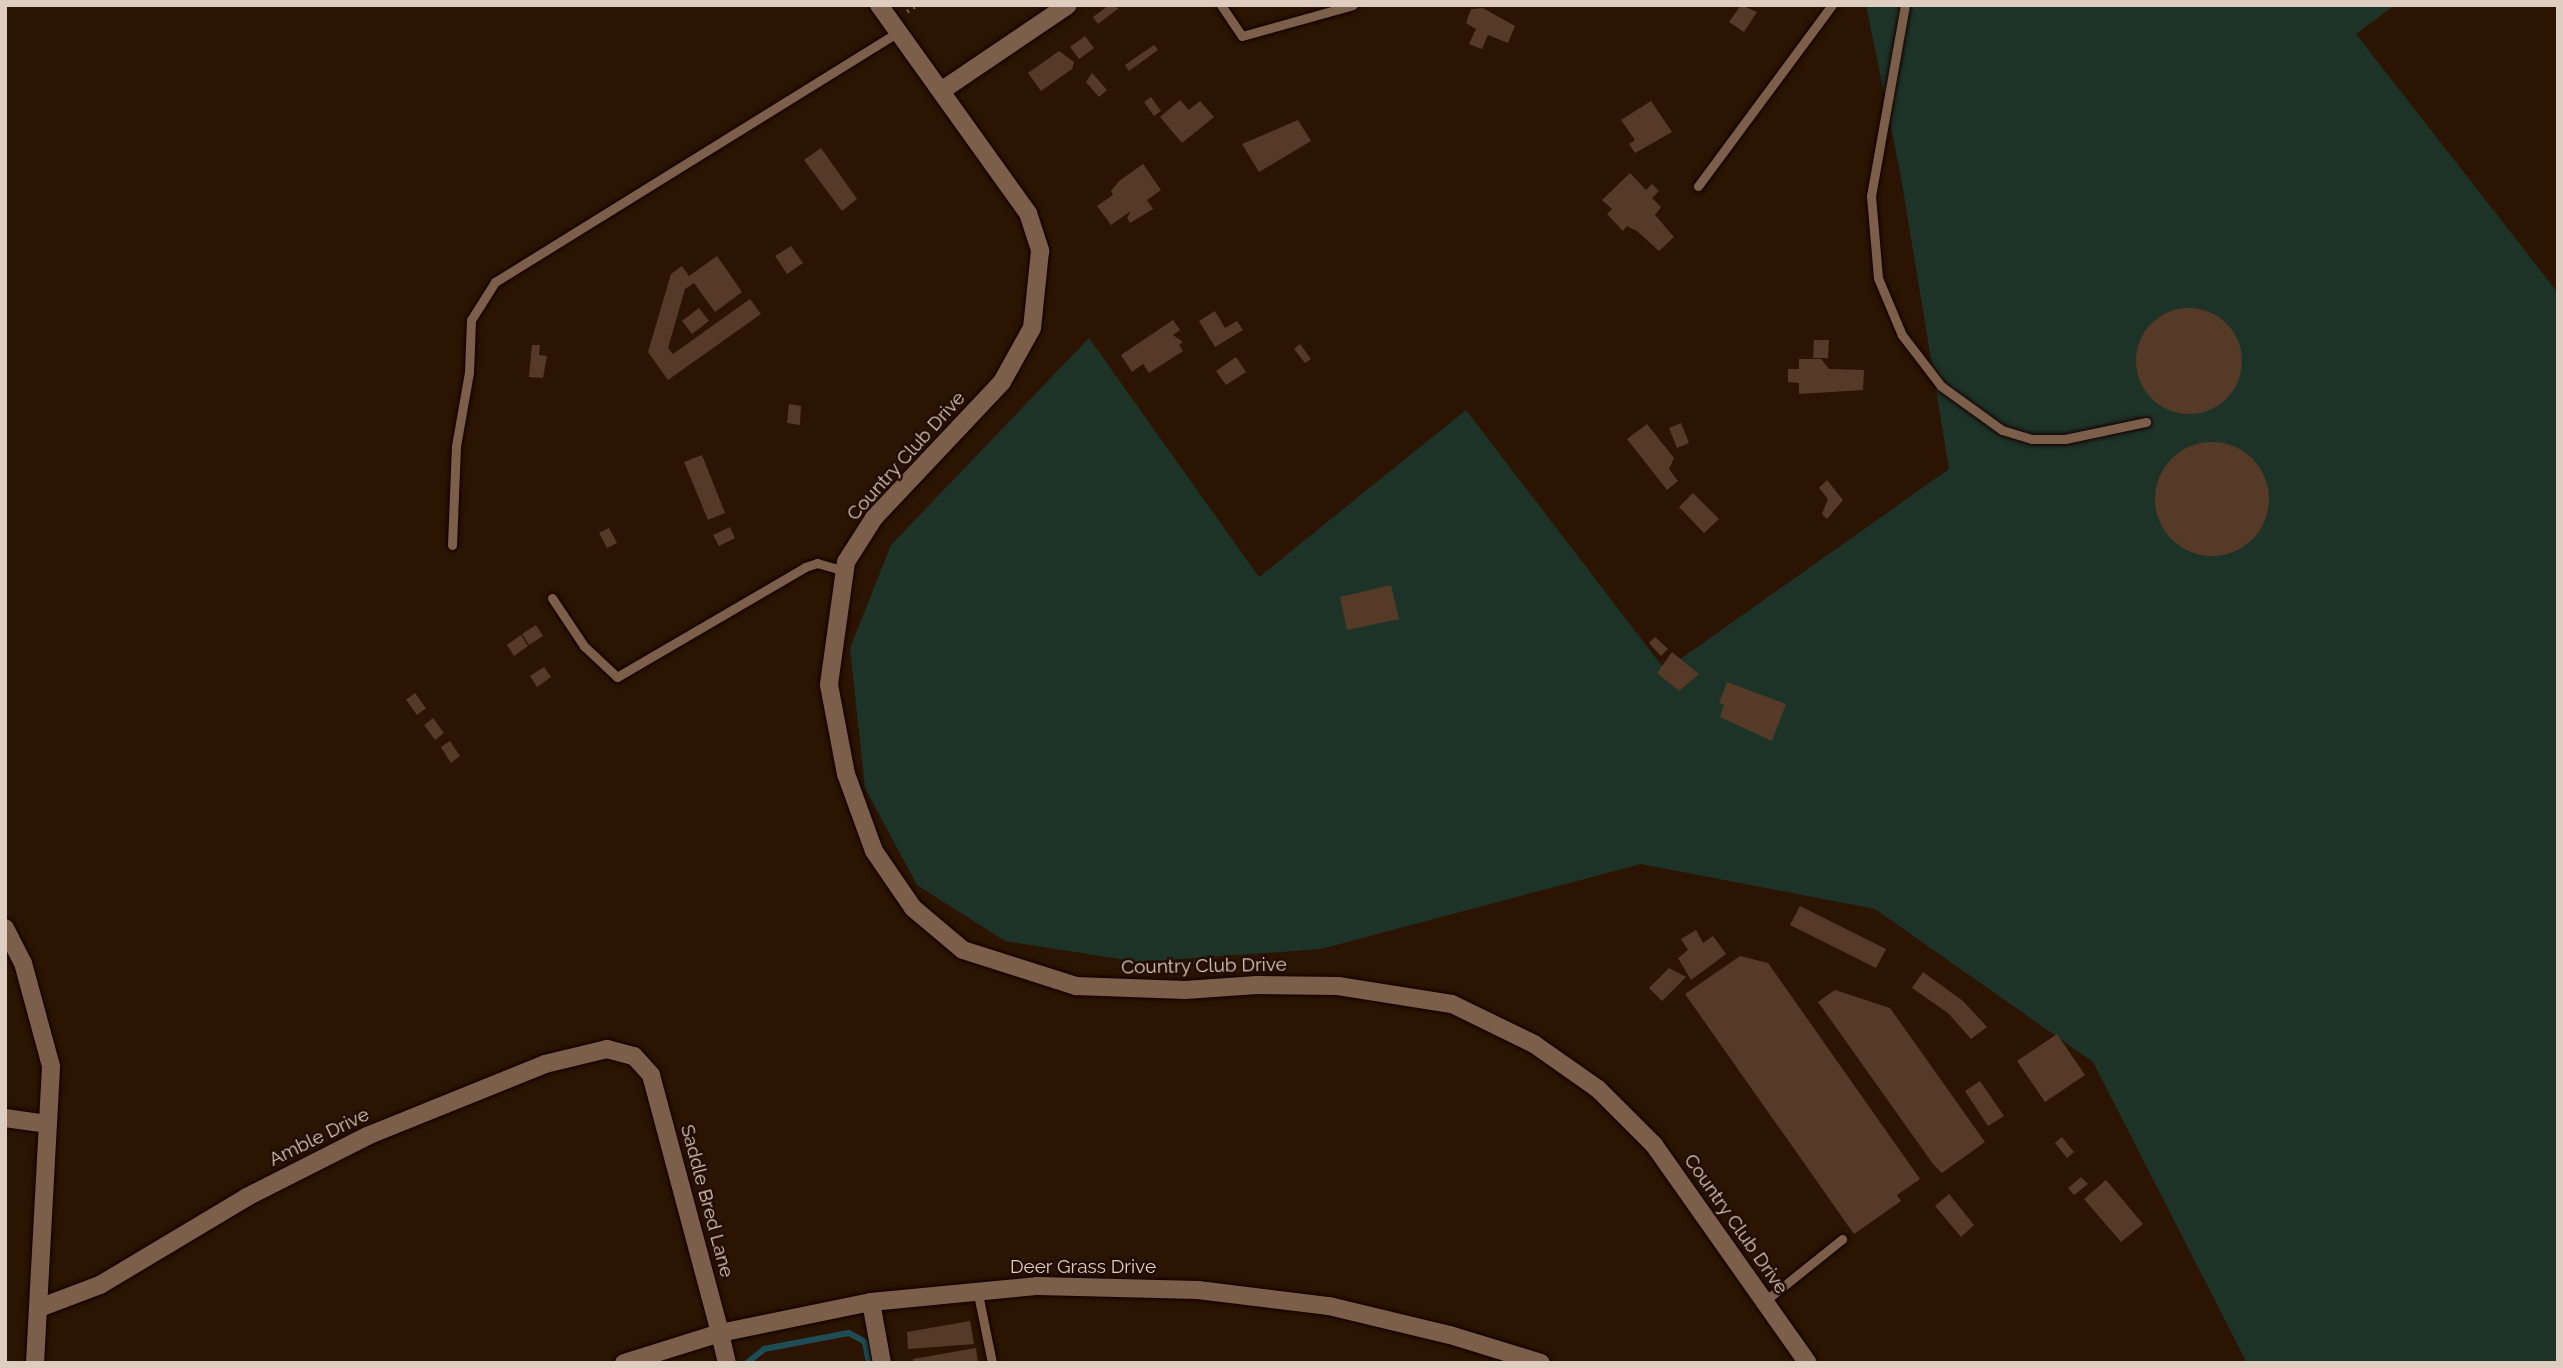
<!DOCTYPE html>
<style>
body{margin:0}
#map{position:relative;width:2563px;height:1368px;overflow:hidden;background:#2c1402;font-family:Raleway,sans-serif}
div>[style]{position:absolute}
[style*='--x']{left:calc(var(--x)*1px);top:calc(var(--y)*1px);width:calc(var(--w)*1px);rotate:calc(var(--a)*1deg)}
.green>*{inset:0;background:#1e3327}
.stream>*{height:6px;margin:-3px;padding:0 3px;transform-origin:3px;border-radius:3px;background:#1f4d56}
.building>*{inset:0;background:#553a27}
.round{border-radius:50%}
.path>*{height:3.5px;margin-top:-1.75px;transform-origin:0;background:repeating-linear-gradient(90deg,#725d4d 0 2px,transparent 0 7px)}
.roads{filter:drop-shadow(0 0 2px #130100) drop-shadow(0 0 2px #130100)}
.lane>*{height:9px;margin:-4.5px;padding:0 4.5px;transform-origin:4.5px;border-radius:4.5px;background:#7c5f4a}
.street>*{height:18px;margin:-9px;padding:0 9px;transform-origin:9px;border-radius:9px;background:#7c5f4a}
.secondary>*{height:18px;margin:-9px;padding:0 9px;transform-origin:9px;border-radius:9px;background:#7c5f4a}
span{translate:-50% -50%;white-space:nowrap;text-align:center;line-height:1.15;-webkit-text-stroke:5px #220b00;paint-order:stroke}
.street-label{font-size:19px;color:#decec2}
.frame{position:absolute;inset:0;border:7px solid #decec2;pointer-events:none}
</style>
<div id="map">
<div class="green">
<div style="clip-path:polygon(1866px 5px,2395px 5px,2356px 34px,2558px 293px,2558px 1363px,2247px 1363px,2093px 1062px,1875px 909px,1641px 864px,1321px 949px,1139px 962px,1005px 941px,917px 885px,865px 788px,850px 648px,891px 545px,1089px 338px,1259px 577px,1466px 410px,1665px 670px,1949px 469px,1901px 177px)"></div>
</div>
<div class="stream">
<div style="--x:747;--y:1363;--w:22;--a:-39"></div>
<div style="--x:764;--y:1349;--w:86;--a:-10.7"></div>
<div style="--x:849;--y:1333;--w:18;--a:29"></div>
<div style="--x:865;--y:1342;--w:21;--a:79"></div>
</div>
<div class="building">
<div style="clip-path:polygon(1109px 5px,1119px 8px,1098px 24px,1093px 17px)"></div>
<div style="clip-path:polygon(1741px 5px,1757px 12px,1744px 32px,1729px 22px)"></div>
<div style="clip-path:polygon(1483px 8px,1515px 26px,1508px 43px,1488px 35px,1482px 49px,1469px 44px,1476px 29px,1466px 23px,1471px 9px)"></div>
<div style="clip-path:polygon(1085px 36px,1094px 48px,1079px 59px,1070px 47px)"></div>
<div style="clip-path:polygon(1154px 45px,1158px 50px,1129px 71px,1125px 65px)"></div>
<div style="clip-path:polygon(1059px 51px,1074px 62px,1072px 69px,1041px 91px,1028px 73px)"></div>
<div style="clip-path:polygon(1092px 73px,1107px 90px,1099px 97px,1086px 82px)"></div>
<div style="clip-path:polygon(1151px 97px,1161px 111px,1154px 116px,1144px 102px)"></div>
<div style="clip-path:polygon(1180px 100px,1189px 110px,1200px 101px,1214px 117px,1182px 143px,1160px 117px)"></div>
<div style="clip-path:polygon(1651px 101px,1672px 132px,1635px 153px,1629px 144px,1635px 140px,1621px 120px)"></div>
<div style="clip-path:polygon(1298px 120px,1311px 141px,1259px 172px,1242px 144px)"></div>
<div style="clip-path:polygon(821px 148px,857px 199px,842px 211px,804px 160px)"></div>
<div style="clip-path:polygon(1143px 164px,1161px 190px,1147px 200px,1153px 209px,1130px 223px,1127px 218px,1131px 211px,1111px 225px,1097px 206px,1113px 195px,1111px 191px,1119px 181px)"></div>
<div style="clip-path:polygon(1630px 173px,1646px 190px,1652px 184px,1659px 191px,1652px 198px,1661px 207px,1655px 215px,1674px 237px,1659px 251px,1637px 231px,1627px 226px,1623px 231px,1607px 214px,1612px 209px,1602px 200px)"></div>
<div style="clip-path:polygon(791px 246px,803px 263px,787px 274px,775px 256px)"></div>
<div style="clip-path:polygon(717px 256px,742px 292px,715px 312px,694px 283px,685px 289px,668px 348px,673px 354px,750px 299px,761px 314px,668px 380px,648px 352px,671px 274px,682px 266px,689px 276px)"></div>
<div class="round" style="left:2136px;top:308px;width:106px;height:106px"></div>
<div style="clip-path:polygon(699px 308px,709px 321px,692px 334px,682px 321px)"></div>
<div style="clip-path:polygon(1215px 311px,1225px 328px,1237px 321px,1243px 330px,1215px 347px,1199px 321px)"></div>
<div style="clip-path:polygon(1173px 320px,1180px 330px,1173px 335px,1183px 342px,1179px 345px,1183px 351px,1149px 373px,1143px 364px,1132px 372px,1121px 355px)"></div>
<div style="clip-path:polygon(1814px 340px,1829px 340px,1828px 358px,1813px 358px)"></div>
<div style="clip-path:polygon(1300px 344px,1311px 359px,1305px 363px,1294px 349px)"></div>
<div style="clip-path:polygon(532px 345px,540px 345px,539px 355px,547px 356px,543px 378px,529px 377px)"></div>
<div style="clip-path:polygon(1236px 357px,1246px 372px,1226px 385px,1216px 371px)"></div>
<div style="clip-path:polygon(1799px 359px,1821px 359px,1829px 369px,1864px 370px,1863px 390px,1799px 394px,1799px 383px,1788px 382px,1788px 369px,1799px 369px)"></div>
<div style="clip-path:polygon(789px 404px,801px 406px,800px 425px,787px 423px)"></div>
<div style="clip-path:polygon(1681px 423px,1689px 443px,1677px 448px,1669px 428px)"></div>
<div style="clip-path:polygon(1647px 424px,1674px 458px,1669px 469px,1678px 481px,1667px 490px,1627px 439px)"></div>
<div class="round" style="left:2155px;top:442px;width:114px;height:114px"></div>
<div style="clip-path:polygon(702px 455px,725px 513px,708px 520px,684px 462px)"></div>
<div style="clip-path:polygon(1827px 480px,1843px 500px,1827px 519px,1822px 514px,1828px 499px,1819px 488px)"></div>
<div style="clip-path:polygon(1693px 493px,1719px 519px,1704px 533px,1679px 507px)"></div>
<div style="clip-path:polygon(730px 527px,735px 538px,719px 546px,713px 535px)"></div>
<div style="clip-path:polygon(609px 528px,617px 543px,607px 548px,599px 533px)"></div>
<div style="clip-path:polygon(1391px 585px,1399px 619px,1347px 630px,1340px 597px)"></div>
<div style="clip-path:polygon(536px 625px,543px 636px,529px 645px,522px 634px)"></div>
<div style="clip-path:polygon(521px 635px,528px 646px,514px 656px,507px 645px)"></div>
<div style="clip-path:polygon(1655px 637px,1668px 649px,1661px 656px,1649px 643px)"></div>
<div style="clip-path:polygon(1672px 652px,1699px 674px,1679px 691px,1657px 673px)"></div>
<div style="clip-path:polygon(544px 667px,551px 677px,537px 687px,530px 676px)"></div>
<div style="clip-path:polygon(1727px 682px,1786px 704px,1772px 741px,1720px 717px,1724px 705px,1719px 703px)"></div>
<div style="clip-path:polygon(415px 693px,426px 708px,417px 715px,406px 700px)"></div>
<div style="clip-path:polygon(433px 718px,444px 733px,435px 740px,424px 725px)"></div>
<div style="clip-path:polygon(450px 741px,460px 756px,451px 763px,441px 747px)"></div>
<div style="clip-path:polygon(1800px 906px,1886px 949px,1876px 968px,1790px 925px)"></div>
<div style="clip-path:polygon(1696px 930px,1703px 943px,1713px 936px,1726px 954px,1691px 980px,1678px 958px,1688px 950px,1681px 939px)"></div>
<div style="clip-path:polygon(1740px 956px,1768px 963px,1920px 1179px,1897px 1195px,1901px 1201px,1854px 1234px,1685px 994px)"></div>
<div style="clip-path:polygon(1669px 968px,1686px 977px,1662px 1001px,1649px 988px)"></div>
<div style="clip-path:polygon(1923px 972px,1963px 1001px,1987px 1027px,1971px 1039px,1948px 1013px,1912px 988px)"></div>
<div style="clip-path:polygon(1835px 990px,1890px 1008px,1985px 1142px,1942px 1173px,1933px 1164px,1818px 1002px)"></div>
<div style="clip-path:polygon(2057px 1034px,2085px 1075px,2045px 1102px,2017px 1061px)"></div>
<div style="clip-path:polygon(1980px 1081px,2004px 1116px,1988px 1126px,1965px 1091px)"></div>
<div style="clip-path:polygon(2062px 1137px,2074px 1152px,2067px 1158px,2055px 1143px)"></div>
<div style="clip-path:polygon(2081px 1177px,2088px 1184px,2074px 1195px,2068px 1188px)"></div>
<div style="clip-path:polygon(2106px 1180px,2143px 1224px,2121px 1242px,2084px 1199px)"></div>
<div style="clip-path:polygon(1949px 1194px,1974px 1225px,1961px 1237px,1935px 1206px)"></div>
<div style="clip-path:polygon(970px 1321px,974px 1344px,908px 1349px,907px 1332px)"></div>
<div style="clip-path:polygon(976px 1348px,978px 1363px,914px 1363px,913px 1359px)"></div>
</div>
<div class="path">
<div style="--x:907;--y:12;--w:12;--a:-35"></div>
</div>
<div class="roads">
<div class="lane">
<div style="--x:1221;--y:5;--w:37;--a:56"></div>
<div style="--x:1242;--y:36;--w:115;--a:-15.6"></div>
<div style="--x:1905;--y:5;--w:194;--a:100.1"></div>
<div style="--x:1871;--y:196;--w:82;--a:85.1"></div>
<div style="--x:1878;--y:278;--w:62;--a:67.2"></div>
<div style="--x:1902;--y:335;--w:64;--a:52.6"></div>
<div style="--x:1941;--y:386;--w:75;--a:35.8"></div>
<div style="--x:2002;--y:430;--w:31;--a:17"></div>
<div style="--x:2032;--y:439;--w:33;--a:0"></div>
<div style="--x:2065;--y:439;--w:83;--a:-11.9"></div>
<div style="--x:1698;--y:186;--w:225;--a:-53.5"></div>
<div style="--x:452;--y:545;--w:99;--a:-87.7"></div>
<div style="--x:456;--y:446;--w:75;--a:-80"></div>
<div style="--x:469;--y:372;--w:52;--a:-87.8"></div>
<div style="--x:471;--y:320;--w:45;--a:-57.7"></div>
<div style="--x:495;--y:282;--w:473;--a:-31.8"></div>
<div style="--x:552;--y:598;--w:58;--a:56.3"></div>
<div style="--x:584;--y:646;--w:45;--a:43.2"></div>
<div style="--x:617;--y:677;--w:218;--a:-30.3"></div>
<div style="--x:805;--y:567;--w:13;--a:-18"></div>
<div style="--x:817;--y:563;--w:29;--a:16"></div>
<div style="--x:977;--y:1289;--w:76;--a:78.5"></div>
<div style="--x:1765;--y:1301;--w:99;--a:-38.8"></div>
</div>
<div class="street">
<div style="--x:941;--y:91;--w:153;--a:-34.1"></div>
<div style="--x:5;--y:928;--w:39;--a:63"></div>
<div style="--x:23;--y:963;--w:107;--a:74.8"></div>
<div style="--x:5;--y:1118;--w:42;--a:8.1"></div>
<div style="--x:871;--y:1302;--w:168;--a:-5.5"></div>
<div style="--x:1038;--y:1286;--w:160;--a:1.4"></div>
<div style="--x:1198;--y:1290;--w:132;--a:7"></div>
<div style="--x:1329;--y:1306;--w:124;--a:13.5"></div>
<div style="--x:1450;--y:1335;--w:95;--a:17.1"></div>
<div style="--x:39;--y:1308;--w:65;--a:-20.7"></div>
<div style="--x:100;--y:1285;--w:171;--a:-30.9"></div>
<div style="--x:247;--y:1197;--w:135;--a:-26.9"></div>
<div style="--x:367;--y:1136;--w:192;--a:-22"></div>
<div style="--x:545;--y:1064;--w:64;--a:-13.6"></div>
<div style="--x:607;--y:1049;--w:28;--a:15"></div>
<div style="--x:634;--y:1056;--w:25;--a:48"></div>
<div style="--x:651;--y:1075;--w:267;--a:75"></div>
</div>
<div class="secondary">
<div style="--x:879;--y:5;--w:256;--a:54.4"></div>
<div style="--x:1028;--y:213;--w:40;--a:72"></div>
<div style="--x:1040;--y:251;--w:77;--a:95.9"></div>
<div style="--x:1032;--y:328;--w:62;--a:119.1"></div>
<div style="--x:1002;--y:382;--w:187;--a:133.3"></div>
<div style="--x:874;--y:518;--w:52;--a:122.5"></div>
<div style="--x:846;--y:562;--w:124;--a:97.9"></div>
<div style="--x:829;--y:685;--w:91;--a:79.2"></div>
<div style="--x:846;--y:774;--w:82;--a:70"></div>
<div style="--x:874;--y:851;--w:69;--a:55.6"></div>
<div style="--x:913;--y:908;--w:65;--a:40"></div>
<div style="--x:963;--y:950;--w:119;--a:17.7"></div>
<div style="--x:1076;--y:986;--w:109;--a:2.1"></div>
<div style="--x:1185;--y:990;--w:72;--a:-4"></div>
<div style="--x:1257;--y:985;--w:81;--a:0.7"></div>
<div style="--x:1338;--y:986;--w:115;--a:9"></div>
<div style="--x:1452;--y:1004;--w:91;--a:26"></div>
<div style="--x:1534;--y:1044;--w:78;--a:35.1"></div>
<div style="--x:1598;--y:1089;--w:79;--a:45"></div>
<div style="--x:1654;--y:1145;--w:267;--a:54.8"></div>
<div style="--x:720;--y:1333;--w:31;--a:77"></div>
<div style="--x:35;--y:1363;--w:297;--a:-86.9"></div>
<div style="--x:624;--y:1363;--w:101;--a:-17.4"></div>
<div style="--x:720;--y:1333;--w:154;--a:-11.6"></div>
<div style="--x:871;--y:1302;--w:62;--a:79.8"></div>
</div>
</div>
<div class="street-label">
<span style="left:906px;top:456px;rotate:-48deg">Country Club Drive</span>
<span style="left:1204px;top:966px;rotate:-1deg">Country Club Drive</span>
<span style="left:319px;top:1137px;rotate:-26deg">Amble Drive</span>
<span style="left:707px;top:1201px;rotate:75deg">Saddle Bred Lane</span>
<span style="left:1736px;top:1224px;rotate:55deg">Country Club Drive</span>
<span style="left:1083px;top:1267px">Deer Grass Drive</span>
</div>
<div class="frame"></div>
</div>
